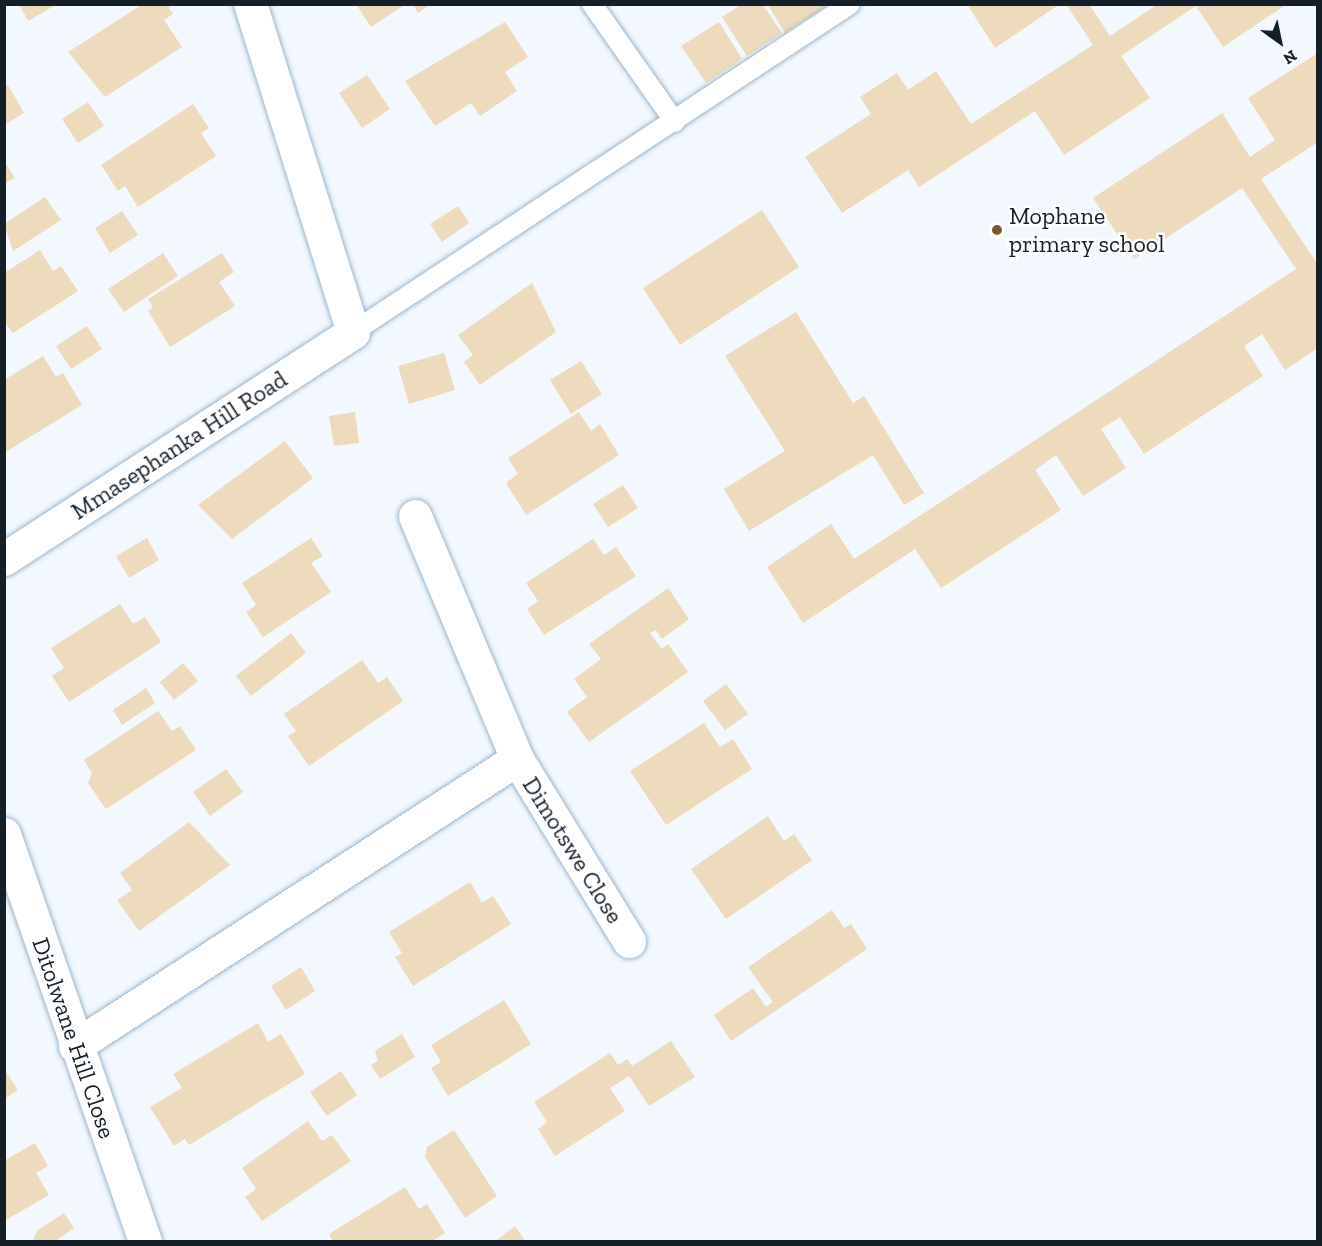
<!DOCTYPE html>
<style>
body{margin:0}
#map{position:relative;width:1322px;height:1246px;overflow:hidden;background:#f2f8fd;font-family:"Zilla Slab",serif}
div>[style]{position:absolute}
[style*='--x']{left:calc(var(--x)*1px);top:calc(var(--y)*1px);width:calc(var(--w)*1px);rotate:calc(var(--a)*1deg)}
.building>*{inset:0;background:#eedabc}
.roads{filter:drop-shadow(0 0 2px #9ab5cd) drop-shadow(0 0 2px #9ab5cd)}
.service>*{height:20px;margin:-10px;padding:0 10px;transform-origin:10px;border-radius:10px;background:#fff}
.minor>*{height:33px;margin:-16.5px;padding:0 16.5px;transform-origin:16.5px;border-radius:16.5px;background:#fff}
.dots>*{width:16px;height:16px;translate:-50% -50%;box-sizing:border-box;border:3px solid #fff;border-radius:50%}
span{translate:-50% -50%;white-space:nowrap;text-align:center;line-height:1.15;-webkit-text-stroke:5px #fff;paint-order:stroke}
.poi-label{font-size:24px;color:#151f28}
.left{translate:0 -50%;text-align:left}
.street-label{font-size:24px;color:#151f28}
.frame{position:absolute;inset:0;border:6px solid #151f28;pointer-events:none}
.north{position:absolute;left:1250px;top:12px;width:60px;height:60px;-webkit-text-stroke:4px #fff;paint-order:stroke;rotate:147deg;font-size:16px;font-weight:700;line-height:24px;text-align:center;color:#151f28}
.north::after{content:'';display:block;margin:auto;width:21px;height:27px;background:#151f28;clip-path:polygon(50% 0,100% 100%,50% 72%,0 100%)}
</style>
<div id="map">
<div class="building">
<div style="clip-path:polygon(19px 4px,57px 4px,28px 21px)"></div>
<div style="clip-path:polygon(143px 4px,167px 4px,173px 14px,164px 20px,182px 47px,105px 97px,68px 52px)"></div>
<div style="clip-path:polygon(356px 4px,406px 4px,371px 27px)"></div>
<div style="clip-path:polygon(413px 4px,431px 4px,418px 13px)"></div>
<div style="clip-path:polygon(767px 4px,823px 4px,825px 7px,785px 33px)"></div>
<div style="clip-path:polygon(967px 4px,1060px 4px,995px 48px)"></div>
<div style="clip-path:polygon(1066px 4px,1089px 4px,1110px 36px,1158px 4px,1287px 4px,1223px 47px,1196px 6px,1121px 56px,1150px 98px,1064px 155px,1035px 111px,919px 187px,908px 170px,842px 213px,805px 157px,871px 114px,860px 97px,897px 73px,908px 90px,936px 71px,971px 124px,1093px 45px)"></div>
<div style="clip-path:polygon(741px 5px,763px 5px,782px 33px,747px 56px,722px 17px)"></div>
<div style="clip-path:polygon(505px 22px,528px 57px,505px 72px,517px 91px,480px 116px,471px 103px,435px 126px,405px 81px)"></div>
<div style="clip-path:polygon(719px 22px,742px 59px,706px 83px,681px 46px)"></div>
<div style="clip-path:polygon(1318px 53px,1318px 142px,1261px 179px,1318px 265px,1318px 348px,1285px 370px,1262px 334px,1244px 346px,1263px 376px,1144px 454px,1120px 417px,1101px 429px,1126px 468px,1083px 496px,1056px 455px,1035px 470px,1061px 510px,941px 588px,915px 549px,803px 623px,767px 567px,831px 524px,854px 559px,1296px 269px,1242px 188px,1134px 259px,1093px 198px,1222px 113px,1250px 157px,1275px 140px,1248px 98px)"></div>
<div style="clip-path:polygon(367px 75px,390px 109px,362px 128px,339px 93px)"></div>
<div style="clip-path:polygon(8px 85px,24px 113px,4px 125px,4px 88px)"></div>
<div style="clip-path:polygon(88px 102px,104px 126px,78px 143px,62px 119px)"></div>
<div style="clip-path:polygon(193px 104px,209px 128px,201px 133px,216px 156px,138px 207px,125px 186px,118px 191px,101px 165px)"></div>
<div style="clip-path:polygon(4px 161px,15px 178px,4px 184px)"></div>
<div style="clip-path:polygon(45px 197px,61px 220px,13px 251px,4px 224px)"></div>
<div style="clip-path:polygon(458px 206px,469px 223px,442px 242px,430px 224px)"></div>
<div style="clip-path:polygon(762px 210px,799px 267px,680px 345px,643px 288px)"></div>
<div style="clip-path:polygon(122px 211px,138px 235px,110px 253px,95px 228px)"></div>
<div style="clip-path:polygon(40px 250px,53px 271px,61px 266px,78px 291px,13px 333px,4px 321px,4px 273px)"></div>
<div style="clip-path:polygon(163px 253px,178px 276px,124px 312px,108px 289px)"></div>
<div style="clip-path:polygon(222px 253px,234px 272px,219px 282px,235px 306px,170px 347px,148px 311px,153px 307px,148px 299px)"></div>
<div style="clip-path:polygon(532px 283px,556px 332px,480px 385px,464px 362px,473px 355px,458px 335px)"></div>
<div style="clip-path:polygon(796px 312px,853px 403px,864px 396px,924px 493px,904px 505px,873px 455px,749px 531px,724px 489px,785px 451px,725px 356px)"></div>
<div style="clip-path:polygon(87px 326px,102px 349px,71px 369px,56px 346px)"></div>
<div style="clip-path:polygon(444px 353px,455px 390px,409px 404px,398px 366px)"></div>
<div style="clip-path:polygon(43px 356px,56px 377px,63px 373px,82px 405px,4px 453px,4px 380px)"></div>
<div style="clip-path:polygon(581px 361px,602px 394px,571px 414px,550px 380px)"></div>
<div style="clip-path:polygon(355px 412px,359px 443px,334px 446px,329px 416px)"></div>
<div style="clip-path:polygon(579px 412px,591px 431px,600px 424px,619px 455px,526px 515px,506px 483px,518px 474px,508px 458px)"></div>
<div style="clip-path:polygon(285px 441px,313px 478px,232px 539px,198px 505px)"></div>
<div style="clip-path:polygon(623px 485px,638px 508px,608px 527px,593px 504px)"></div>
<div style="clip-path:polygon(147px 538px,159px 560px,129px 578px,116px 556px)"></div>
<div style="clip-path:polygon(311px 538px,323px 556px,311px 563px,331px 592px,263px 637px,246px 612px,256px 605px,242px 583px)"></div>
<div style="clip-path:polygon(593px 539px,604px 555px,616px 547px,636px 576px,544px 635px,527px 609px,538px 601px,526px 583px)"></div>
<div style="clip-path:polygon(668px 588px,689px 619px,662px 639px,656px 630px,650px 633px,662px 649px,668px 644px,688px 672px,589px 742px,567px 712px,587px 697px,574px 679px,601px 659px,589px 644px)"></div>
<div style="clip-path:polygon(120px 604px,133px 624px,145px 617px,161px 642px,69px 702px,52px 676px,64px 668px,51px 648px)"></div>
<div style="clip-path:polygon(291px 633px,306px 653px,251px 696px,236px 676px)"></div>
<div style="clip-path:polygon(362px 660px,378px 683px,387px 677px,403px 701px,309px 766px,288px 736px,296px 731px,284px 714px)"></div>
<div style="clip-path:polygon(183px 663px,198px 681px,174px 700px,160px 682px)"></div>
<div style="clip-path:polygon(726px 684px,748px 714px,725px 730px,703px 701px)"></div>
<div style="clip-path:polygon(146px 688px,155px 703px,122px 725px,113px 710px)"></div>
<div style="clip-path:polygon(158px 711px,172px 731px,180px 726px,196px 750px,106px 809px,88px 783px,92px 773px,84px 760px)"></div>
<div style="clip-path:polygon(704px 723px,720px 747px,733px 739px,752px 769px,666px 825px,630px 771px)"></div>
<div style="clip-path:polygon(226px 769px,243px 792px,210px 816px,193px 792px)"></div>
<div style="clip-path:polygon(768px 816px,784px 841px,794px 834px,812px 860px,726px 919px,691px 869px)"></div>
<div style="clip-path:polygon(189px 822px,230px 865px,139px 931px,117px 900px,132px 890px,120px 873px)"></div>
<div style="clip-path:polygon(470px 882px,482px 903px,493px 896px,511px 924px,413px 986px,395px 957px,402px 953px,389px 932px)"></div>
<div style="clip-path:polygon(832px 910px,844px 928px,851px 924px,867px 949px,731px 1041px,714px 1015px,753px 988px,766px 1007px,773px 1002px,748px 967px)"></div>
<div style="clip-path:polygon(301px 967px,315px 991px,286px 1010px,271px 986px)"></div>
<div style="clip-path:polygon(504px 1000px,531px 1044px,448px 1096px,431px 1068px,441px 1062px,431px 1045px)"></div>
<div style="clip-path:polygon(258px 1023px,268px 1042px,281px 1034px,305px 1074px,189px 1145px,185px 1139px,174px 1146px,150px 1107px,182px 1088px,173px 1074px)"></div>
<div style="clip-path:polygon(402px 1034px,415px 1057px,380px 1079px,371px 1065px,378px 1061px,375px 1051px)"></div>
<div style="clip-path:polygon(671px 1041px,695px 1077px,649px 1106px,629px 1076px,610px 1088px,625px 1111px,555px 1156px,538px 1129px,547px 1122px,534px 1102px,610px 1053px,618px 1065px,627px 1059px,632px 1066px)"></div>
<div style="clip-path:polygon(4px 1069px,18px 1090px,4px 1099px)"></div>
<div style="clip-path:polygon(341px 1071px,357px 1095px,327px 1116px,310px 1092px)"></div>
<div style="clip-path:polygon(308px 1121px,322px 1141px,332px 1135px,351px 1161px,262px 1221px,245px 1197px,256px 1189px,242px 1168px)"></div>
<div style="clip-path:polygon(454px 1130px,497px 1196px,465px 1218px,425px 1157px,427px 1147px)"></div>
<div style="clip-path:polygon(35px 1143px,48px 1166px,36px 1173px,49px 1195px,4px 1221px,4px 1161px)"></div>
<div style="clip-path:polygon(405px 1187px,419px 1209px,427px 1204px,445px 1233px,431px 1242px,333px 1242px,329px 1234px)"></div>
<div style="clip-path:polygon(64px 1213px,74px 1228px,54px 1242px,32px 1242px,38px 1230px)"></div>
<div style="clip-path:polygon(515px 1226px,526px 1242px,494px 1242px)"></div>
</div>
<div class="roads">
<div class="service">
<div style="--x:592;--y:4;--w:144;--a:54.9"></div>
<div style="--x:353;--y:332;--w:595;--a:-33.42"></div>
</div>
<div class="minor">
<div style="--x:415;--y:516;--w:264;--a:67.2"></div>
<div style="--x:517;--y:759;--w:214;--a:58.4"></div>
<div style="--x:4;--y:559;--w:416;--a:-33"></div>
<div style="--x:353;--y:332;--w:344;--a:-107.4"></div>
<div style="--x:4;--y:834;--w:432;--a:70.9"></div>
<div style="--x:75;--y:1046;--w:527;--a:-33"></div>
</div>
</div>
<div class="dots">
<div style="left:997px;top:230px;background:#775b2e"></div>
</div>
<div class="poi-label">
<span class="left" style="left:1009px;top:230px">Mophane<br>primary school</span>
</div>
<div class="street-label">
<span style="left:179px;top:445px;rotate:-33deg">Mmasephanka Hill Road</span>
<span style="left:573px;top:850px;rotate:58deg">Dimotswe Close</span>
<span style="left:74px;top:1038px;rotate:71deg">Ditolwane Hill Close</span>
</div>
<div class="frame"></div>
<div class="north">N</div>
</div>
